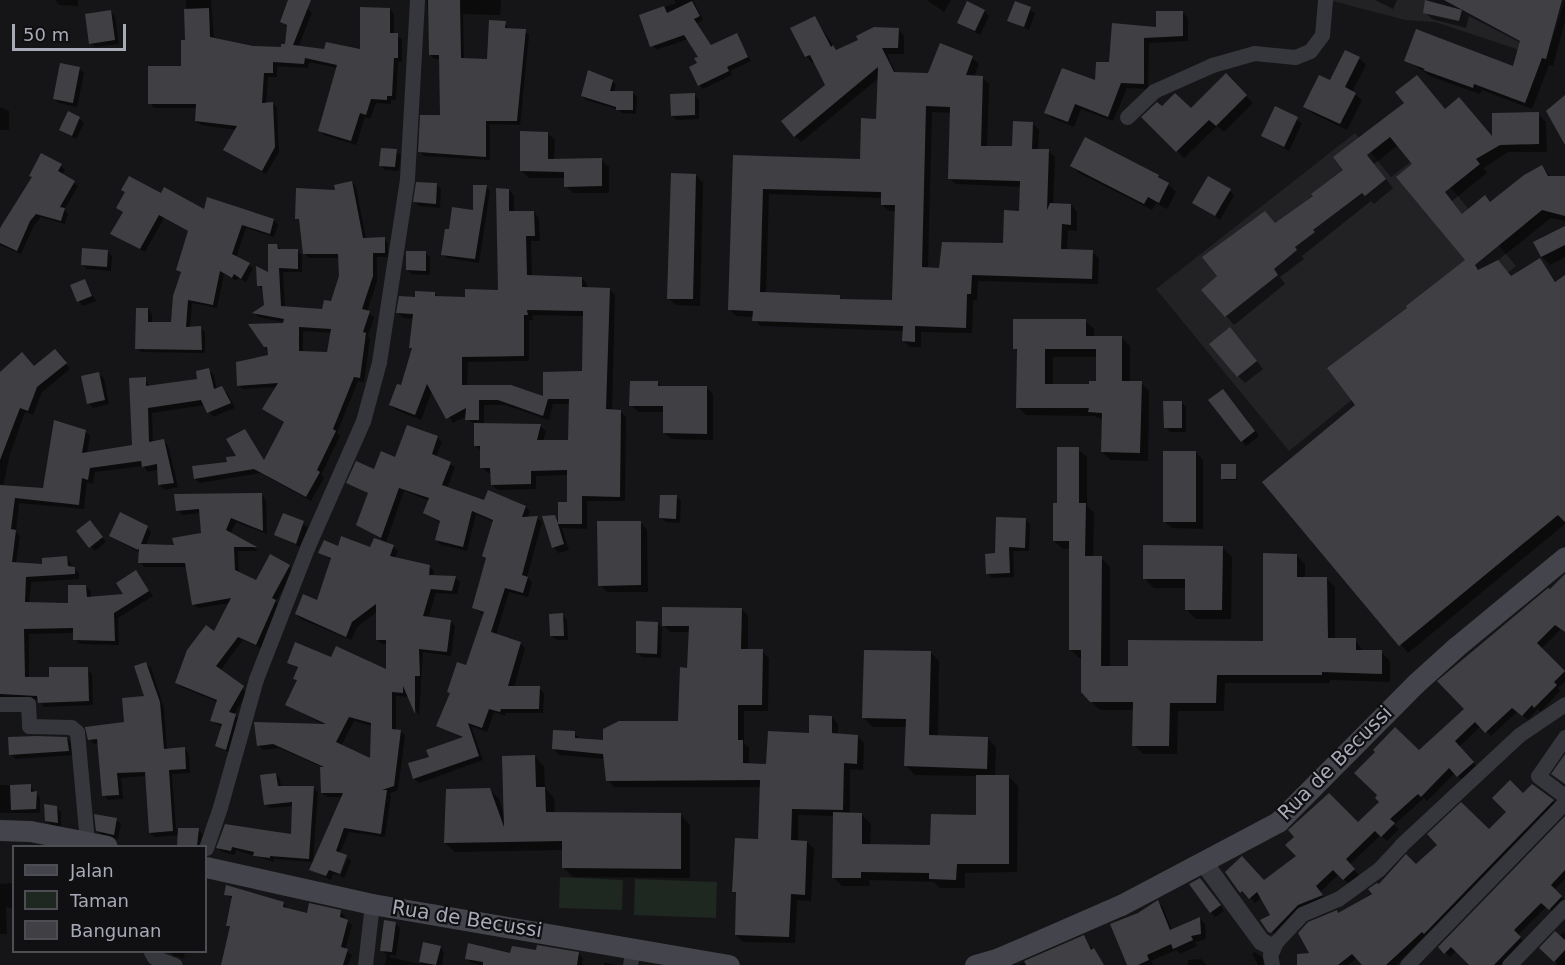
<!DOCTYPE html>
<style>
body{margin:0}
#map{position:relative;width:1565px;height:965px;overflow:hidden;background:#151517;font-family:"DejaVu Sans",sans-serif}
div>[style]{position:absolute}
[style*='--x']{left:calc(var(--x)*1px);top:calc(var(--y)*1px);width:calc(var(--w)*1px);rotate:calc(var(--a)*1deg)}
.built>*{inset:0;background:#222124}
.green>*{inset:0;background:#1f2721}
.shadow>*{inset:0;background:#0007}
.building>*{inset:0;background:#403f44}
.street>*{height:15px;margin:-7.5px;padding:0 7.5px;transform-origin:7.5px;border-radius:7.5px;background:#36373c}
.secondary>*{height:21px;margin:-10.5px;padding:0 10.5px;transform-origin:10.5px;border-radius:10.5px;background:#44454c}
span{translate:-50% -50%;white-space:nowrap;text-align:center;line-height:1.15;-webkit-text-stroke:4.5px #101012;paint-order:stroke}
.street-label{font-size:20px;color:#a7aab7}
.legend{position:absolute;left:12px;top:845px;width:195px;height:108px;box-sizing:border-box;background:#101012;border:2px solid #4c4e54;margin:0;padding:8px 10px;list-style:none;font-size:18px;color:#a7aab7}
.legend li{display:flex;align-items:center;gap:12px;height:30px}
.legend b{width:30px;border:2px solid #4c4e54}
.scale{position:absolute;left:12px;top:24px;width:114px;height:27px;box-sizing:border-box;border:3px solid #a7aab7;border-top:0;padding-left:8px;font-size:18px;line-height:21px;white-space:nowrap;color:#a7aab7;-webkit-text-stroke:4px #101012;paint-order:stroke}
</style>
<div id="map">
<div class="built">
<div style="clip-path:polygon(1329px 0,1565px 0,1546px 59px,1435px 22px,1405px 20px)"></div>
<div style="clip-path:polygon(1355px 133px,1391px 177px,1422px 153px,1516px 266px,1289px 451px,1156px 289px)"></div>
</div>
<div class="green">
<div style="clip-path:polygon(560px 877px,623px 880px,622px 910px,559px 908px)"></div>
<div style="clip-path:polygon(635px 879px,717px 882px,716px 918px,634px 915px)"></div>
</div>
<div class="shadow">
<div style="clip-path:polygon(55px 0,78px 0,78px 6px,60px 5px)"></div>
<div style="clip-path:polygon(186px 0,211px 0,214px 39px,253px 47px,282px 49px,286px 46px,288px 27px,281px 22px,307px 8px,312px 13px,298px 47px,325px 51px,361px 51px,390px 9px,394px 14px,394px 35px,402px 39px,402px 62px,398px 62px,396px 100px,391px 100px,391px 104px,376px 103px,370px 119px,365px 117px,356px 145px,324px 135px,320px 130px,338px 68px,309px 62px,308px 68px,277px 66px,277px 77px,268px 77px,266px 104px,273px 104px,277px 108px,279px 152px,266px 174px,225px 150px,237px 130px,201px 125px,196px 121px,197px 108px,154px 108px,150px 103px,183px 67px,187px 42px)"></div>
<div style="clip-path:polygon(427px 0,501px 0,500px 15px,463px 14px,464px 60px,488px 60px,505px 23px,509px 30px,525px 31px,529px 35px,520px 125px,490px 124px,490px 160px,424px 156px,420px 152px,441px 117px,441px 59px,435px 59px,430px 55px)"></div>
<div style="clip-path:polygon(674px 0,693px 0,703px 20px,696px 24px,712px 47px,736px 35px,751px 61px,730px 71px,732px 75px,703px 89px,699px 85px,700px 57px,688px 39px,656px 50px,641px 16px,676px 3px)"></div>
<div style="clip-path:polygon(927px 0,951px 0,944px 12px)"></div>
<div style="clip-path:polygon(1375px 0,1397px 0,1393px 9px)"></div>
<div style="clip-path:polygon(1427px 0,1565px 0,1565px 21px,1553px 66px,1549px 65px,1532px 109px,1482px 90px,1480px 94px,1432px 77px,1406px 60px,1514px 68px,1521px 43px,1469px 16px,1466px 28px,1432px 19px,1425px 12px)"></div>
<div style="clip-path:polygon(1016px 3px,1035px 13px,1029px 30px,1009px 20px)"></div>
<div style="clip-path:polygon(984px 11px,989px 16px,980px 35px,959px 22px)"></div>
<div style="clip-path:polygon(111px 12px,115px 16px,119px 44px,95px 47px,90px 43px)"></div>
<div style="clip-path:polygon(1182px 12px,1188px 18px,1188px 41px,1149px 43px,1148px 89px,1127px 88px,1113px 121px,1081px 109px,1074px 127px,1052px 118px,1046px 113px,1096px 82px,1110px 64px,1113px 25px,1158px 28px)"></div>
<div style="clip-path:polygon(evenodd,815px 18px,837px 51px,898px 29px,904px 36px,904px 54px,887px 54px,896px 74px,929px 75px,972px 58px,979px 64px,974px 77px,982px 77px,989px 84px,987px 147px,1014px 148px,1032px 123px,1039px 130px,1038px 151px,1048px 151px,1055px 157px,1053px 205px,1071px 205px,1077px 212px,1077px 231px,1068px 230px,1067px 251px,1092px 252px,1099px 258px,1098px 284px,978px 281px,977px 300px,973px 300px,972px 333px,921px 332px,921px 347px,910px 347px,904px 341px,904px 331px,760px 326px,754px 317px,736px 316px,730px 310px,735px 157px,861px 161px,877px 120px,879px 78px,801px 142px,795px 136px,827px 85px,815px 61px,812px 63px,806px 56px,815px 18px,932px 112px,951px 113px,949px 178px,956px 184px,1021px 187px,1020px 212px,1005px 245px,941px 270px,928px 269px,932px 112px,815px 18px,769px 194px,883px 198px,882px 205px,889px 211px,897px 211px,894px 302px,843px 300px,839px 296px,766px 294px,769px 194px)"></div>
<div style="clip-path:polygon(1359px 58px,1366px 65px,1352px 92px,1362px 100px,1347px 130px,1312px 113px,1305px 106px)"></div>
<div style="clip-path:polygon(79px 68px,84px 73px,77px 107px,59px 103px,54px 99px)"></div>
<div style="clip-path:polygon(1226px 76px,1253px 103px,1224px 132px,1217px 126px,1184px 158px,1143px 117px,1162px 109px,1191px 110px)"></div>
<div style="clip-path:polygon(612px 81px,616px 85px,614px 92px,633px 93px,637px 97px,636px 114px,622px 113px,617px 109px,586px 100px,582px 96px)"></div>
<div style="clip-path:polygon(694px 95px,699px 99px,699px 119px,677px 120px,672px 116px)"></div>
<div style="clip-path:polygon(0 107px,9px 111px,9px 130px,0 130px)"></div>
<div style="clip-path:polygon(1275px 108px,1302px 123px,1289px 151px,1262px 136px)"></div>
<div style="clip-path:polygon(1445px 111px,1494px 138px,1538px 114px,1546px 122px,1547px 152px,1508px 152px,1483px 168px,1487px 173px,1452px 201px,1463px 215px,1491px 204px,1542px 167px,1551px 177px,1565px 177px,1565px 221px,1551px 218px,1497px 261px,1511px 277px,1539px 260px,1557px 283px,1565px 277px,1565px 524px,1408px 653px,1264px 482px,1357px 405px,1410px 308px,1467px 260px,1414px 164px,1398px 145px,1374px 164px,1393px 188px,1374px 204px,1371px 201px,1302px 256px,1304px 259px,1280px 277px,1285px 284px,1234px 325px,1203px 290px,1219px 276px,1265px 212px,1276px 225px,1345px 170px,1335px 158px)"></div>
<div style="clip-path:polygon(79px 118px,84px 123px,76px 139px,61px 130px)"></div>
<div style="clip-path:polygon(547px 133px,555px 140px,554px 160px,602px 160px,609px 167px,609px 193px,573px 193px,566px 186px,566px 178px,529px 178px,522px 171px)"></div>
<div style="clip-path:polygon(1086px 139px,1158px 176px,1168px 184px,1176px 192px,1167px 209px,1156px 203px,1152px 210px,1079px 173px,1072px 166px)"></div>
<div style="clip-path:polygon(396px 151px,401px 155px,399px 171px,385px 170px,380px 165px)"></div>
<div style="clip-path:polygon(61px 166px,65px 170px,62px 175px,78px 186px,64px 210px,68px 214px,65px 224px,41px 217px,34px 225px,21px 254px,0 245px,0 227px)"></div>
<div style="clip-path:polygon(696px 175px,703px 183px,700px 306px,676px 305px,668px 298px)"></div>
<div style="clip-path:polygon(evenodd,352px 182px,356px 187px,366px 239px,384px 239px,388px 243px,388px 257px,377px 257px,377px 281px,367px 312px,374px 317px,368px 336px,370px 339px,364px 382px,358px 381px,337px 433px,340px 436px,321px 475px,324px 478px,311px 501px,260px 473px,200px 483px,195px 479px,238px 457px,245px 431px,265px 461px,285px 423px,264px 409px,277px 387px,243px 389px,238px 385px,269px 356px,265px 347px,289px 323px,258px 317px,255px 313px,266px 306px,263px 290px,259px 285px,270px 274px,277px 245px,281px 250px,297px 251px,302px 255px,302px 272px,283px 272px,285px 308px,324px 310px,332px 303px,340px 276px,340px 258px,309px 258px,304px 253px,301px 223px,297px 218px,352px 182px,303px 331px,332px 333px,328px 353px,303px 352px,303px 331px)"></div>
<div style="clip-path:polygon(437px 185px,441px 189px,440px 208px,419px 206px,415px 202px)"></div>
<div style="clip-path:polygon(486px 186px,490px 191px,479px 263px,447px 258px,443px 254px,450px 231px,475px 212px)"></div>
<div style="clip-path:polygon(evenodd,509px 190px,514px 196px,514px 213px,534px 212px,539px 218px,540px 241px,531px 241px,532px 277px,582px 278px,587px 284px,587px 288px,609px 289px,615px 295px,612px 411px,620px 411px,626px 417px,625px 501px,587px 501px,587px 529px,562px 528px,569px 550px,559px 553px,553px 547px,555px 516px,559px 521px,568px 503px,569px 475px,536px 476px,536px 489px,498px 490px,492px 485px,492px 473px,488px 473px,482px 467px,481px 451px,475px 445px,476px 425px,467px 419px,467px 416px,453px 423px,432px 391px,421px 420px,396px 410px,390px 405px,402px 387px,413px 350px,411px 347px,414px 319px,403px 318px,398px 313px,416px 298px,434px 293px,439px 297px,466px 299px,499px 292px,509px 190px,532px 315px,584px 316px,584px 373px,545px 398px,467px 386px,468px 362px,529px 361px,529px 320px,533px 320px,532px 315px,509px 190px,553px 404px,570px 404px,569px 441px,543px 442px,546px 431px,540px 426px,484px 425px,484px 405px,505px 405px,549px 420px,553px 404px)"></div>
<div style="clip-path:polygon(1230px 191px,1234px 195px,1220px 220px,1194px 202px)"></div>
<div style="clip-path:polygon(161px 195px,204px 211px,274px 220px,278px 225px,274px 237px,246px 228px,236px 258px,253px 268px,246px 282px,238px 278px,237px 281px,224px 274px,217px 308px,192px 303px,190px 328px,200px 328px,205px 332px,205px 353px,141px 352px,137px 348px,148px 309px,152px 314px,152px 324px,172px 324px,182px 274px,178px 270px,189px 232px,164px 218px,145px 252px,112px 234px,124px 213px,118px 208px)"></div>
<div style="clip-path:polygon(1565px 228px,1565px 257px,1550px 265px,1542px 257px,1535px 243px)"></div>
<div style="clip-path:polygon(108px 252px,112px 256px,111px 271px,87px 269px,82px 264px)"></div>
<div style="clip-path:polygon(425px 253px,430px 257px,430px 275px,412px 274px,407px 270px)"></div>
<div style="clip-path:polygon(85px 281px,96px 301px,83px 306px,79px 301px)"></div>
<div style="clip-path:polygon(evenodd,1085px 321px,1094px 329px,1094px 338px,1122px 338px,1130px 346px,1130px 382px,1141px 383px,1149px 391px,1148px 461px,1111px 460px,1102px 452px,1103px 420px,1094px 416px,1026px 415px,1018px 407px,1018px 352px,1014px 348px,1085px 321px,1053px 357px,1098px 357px,1097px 382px,1090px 386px,1053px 385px,1053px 357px)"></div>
<div style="clip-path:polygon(1237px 336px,1263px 369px,1245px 383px,1238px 376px)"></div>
<div style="clip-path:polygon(60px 356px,70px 369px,42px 392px,33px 415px,25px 412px,10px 454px,3px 487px,44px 489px,85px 431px,90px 436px,87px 454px,134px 447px,145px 379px,150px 387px,198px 380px,209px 370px,214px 375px,217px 390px,222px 388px,227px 393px,235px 408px,213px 417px,205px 405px,152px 413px,153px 443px,163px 441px,168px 445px,178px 487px,165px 490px,160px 485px,159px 469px,148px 472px,143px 466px,95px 472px,93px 484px,87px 482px,84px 509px,19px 503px,16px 532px,20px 536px,16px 564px,44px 566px,66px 558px,71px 563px,72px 568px,79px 573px,79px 579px,31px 582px,29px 604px,70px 605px,86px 586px,91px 591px,91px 598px,125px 595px,136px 572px,153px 596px,118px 618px,119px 645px,80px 644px,75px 639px,75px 633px,29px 634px,29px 678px,51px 679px,87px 669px,92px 674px,93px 705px,44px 707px,39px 700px,34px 699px,0 701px,0 374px,34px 368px)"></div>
<div style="clip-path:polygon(99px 374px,104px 378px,109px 404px,93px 408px,89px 403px)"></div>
<div style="clip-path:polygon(657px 382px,662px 387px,707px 388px,713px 394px,713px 440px,671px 439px,664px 433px,665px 412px,638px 412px,631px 405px)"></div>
<div style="clip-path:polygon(1228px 395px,1259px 436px,1246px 446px,1242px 441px)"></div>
<div style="clip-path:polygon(1181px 402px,1186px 407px,1186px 432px,1170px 432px,1165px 427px)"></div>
<div style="clip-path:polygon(437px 437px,442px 442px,436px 457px,455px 467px,447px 488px,485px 502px,526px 507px,530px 512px,527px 518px,537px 518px,542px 522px,527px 577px,532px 582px,528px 597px,509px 592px,496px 635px,520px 643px,525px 648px,514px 688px,539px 688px,544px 693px,543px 713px,506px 713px,505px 716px,494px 712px,487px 732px,471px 726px,483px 760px,419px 783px,414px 778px,431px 758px,463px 738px,438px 726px,467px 667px,485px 615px,473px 608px,487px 560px,484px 556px,494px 522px,476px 514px,467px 551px,441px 545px,437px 540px,441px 523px,424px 513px,430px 501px,404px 491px,386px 542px,358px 524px,369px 494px,348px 483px)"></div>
<div style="clip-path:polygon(1078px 449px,1087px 457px,1087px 506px,1094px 513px,1093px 558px,1101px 558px,1110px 567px,1110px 668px,1130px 668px,1264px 643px,1296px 555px,1305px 564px,1305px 579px,1326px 578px,1335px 587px,1335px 640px,1355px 640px,1364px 652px,1381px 652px,1390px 661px,1390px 682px,1330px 680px,1330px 683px,1225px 683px,1224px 711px,1178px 711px,1177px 754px,1143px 754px,1134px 745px,1134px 710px,1100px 710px,1091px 701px,1083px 658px,1079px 658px,1070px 649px,1071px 549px,1063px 549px,1054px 541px,1058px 504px)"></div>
<div style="clip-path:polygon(1196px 453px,1203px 460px,1203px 529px,1172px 528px,1164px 521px)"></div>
<div style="clip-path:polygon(1235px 466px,1237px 480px,1225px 480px,1223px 478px)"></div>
<div style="clip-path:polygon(262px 495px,266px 500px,267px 534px,236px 522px,230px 534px,259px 551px,238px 551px,239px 574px,256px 582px,289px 566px,293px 571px,276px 602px,280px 606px,261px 648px,243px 640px,220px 671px,247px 692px,234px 715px,240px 720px,230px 753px,217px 746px,222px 727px,212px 721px,218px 702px,181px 687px,176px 683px,215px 633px,230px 603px,198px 608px,193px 604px,187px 567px,144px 567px,140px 562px,140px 553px,110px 536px,147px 527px,151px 532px,146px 546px,175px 546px,202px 534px,201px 513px,182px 515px,178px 510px)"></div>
<div style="clip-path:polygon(676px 497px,681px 501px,680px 523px,666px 522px,661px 518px)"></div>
<div style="clip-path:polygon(284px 515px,308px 527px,300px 547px,276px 535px)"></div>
<div style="clip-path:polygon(1025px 519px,1030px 524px,1029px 551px,1013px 551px,1014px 577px,992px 578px,987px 573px,996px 555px)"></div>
<div style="clip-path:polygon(640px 522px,647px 530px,648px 592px,607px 592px,600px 585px)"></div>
<div style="clip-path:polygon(94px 527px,106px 542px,95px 551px,90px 546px)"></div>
<div style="clip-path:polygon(evenodd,393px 547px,398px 551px,395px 558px,429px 566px,434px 571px,433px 577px,455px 578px,460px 582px,457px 594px,436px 593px,428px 618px,450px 621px,455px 626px,451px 656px,423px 652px,419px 716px,409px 697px,396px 696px,396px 731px,401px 731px,405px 736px,398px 790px,389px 794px,391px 796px,385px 837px,349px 832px,340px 852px,346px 857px,338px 875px,333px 874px,331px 880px,311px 870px,343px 797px,327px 797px,322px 793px,322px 767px,279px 748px,263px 750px,258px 745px,326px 726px,287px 705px,298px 682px,295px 679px,299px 669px,289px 662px,332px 659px,387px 672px,388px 644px,382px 644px,377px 640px,378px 611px,357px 627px,351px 640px,301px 619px,296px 614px,318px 602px,332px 560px,320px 553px,339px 548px,393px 547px,354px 721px,372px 726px,372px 760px,341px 746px,354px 721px)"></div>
<div style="clip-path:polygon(1222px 547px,1232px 557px,1231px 619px,1196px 619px,1186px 609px,1186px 588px,1154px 588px,1144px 578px)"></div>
<div style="clip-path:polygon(1565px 577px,1565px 632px,1561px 629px,1541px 649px,1565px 673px,1565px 681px,1558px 688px,1560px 691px,1540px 712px,1538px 709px,1528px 720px,1518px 711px,1491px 736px,1481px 726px,1459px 747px,1478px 768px,1463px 781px,1455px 773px,1427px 801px,1424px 798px,1394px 825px,1399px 829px,1387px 841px,1381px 835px,1349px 865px,1359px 875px,1349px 884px,1339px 874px,1320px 892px,1326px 900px,1277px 937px,1262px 921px,1272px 916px,1262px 897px,1255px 903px,1248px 895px,1246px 897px,1227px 872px,1264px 882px,1358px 824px,1380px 802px,1419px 752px,1467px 709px,1550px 592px)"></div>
<div style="clip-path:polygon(742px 609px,748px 616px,748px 650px,762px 651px,769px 658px,768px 711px,744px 711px,744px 743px,749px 748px,749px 765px,768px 765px,832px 717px,838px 724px,838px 735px,858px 736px,864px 743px,863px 770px,850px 769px,850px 814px,862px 815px,871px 824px,870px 845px,931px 847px,977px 817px,977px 776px,915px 775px,906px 766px,907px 727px,873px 727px,864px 718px,930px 652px,939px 661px,938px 737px,987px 738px,996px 747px,995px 777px,1009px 777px,1018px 786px,1017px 872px,965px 873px,965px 888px,940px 888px,934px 882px,869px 880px,870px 886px,842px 886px,833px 877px,834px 816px,798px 815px,798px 842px,807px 842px,814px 849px,811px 901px,797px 900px,795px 943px,743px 942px,736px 935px,738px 895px,734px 891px,760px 840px,761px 787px,614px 787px,608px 780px,605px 759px,560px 755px,553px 749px,574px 733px,582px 740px,604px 741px,680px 722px,689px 669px,690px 632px,670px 632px,663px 625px)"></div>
<div style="clip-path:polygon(562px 615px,567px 620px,568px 640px,557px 640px,552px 636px)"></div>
<div style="clip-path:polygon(657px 623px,662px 628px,661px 658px,642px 657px,638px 653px)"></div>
<div style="clip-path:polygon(146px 664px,151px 668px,164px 708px,167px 750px,185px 749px,189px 754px,190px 773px,172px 774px,176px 829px,198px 830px,203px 834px,201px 846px,179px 846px,179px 835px,155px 837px,150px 833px,146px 776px,121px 778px,123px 799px,108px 800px,104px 795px,99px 743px,94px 744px,89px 739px,126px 724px,146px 697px)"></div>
<div style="clip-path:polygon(67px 738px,71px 743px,73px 755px,15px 759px,11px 754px)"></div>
<div style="clip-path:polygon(535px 757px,544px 766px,545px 788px,554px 798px,555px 814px,681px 815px,690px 825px,690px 878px,573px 877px,563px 867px,564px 850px,455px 852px,445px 843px,490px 790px,499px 799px,504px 814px)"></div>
<div style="clip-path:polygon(276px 774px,280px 779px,281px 787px,313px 787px,318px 792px,313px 862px,274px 859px,274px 862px,236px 850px,235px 855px,222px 852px,218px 848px,292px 835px,294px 806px,270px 808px,265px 804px)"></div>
<div style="clip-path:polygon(0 785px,30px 786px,40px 797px,40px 813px,0 813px)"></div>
<div style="clip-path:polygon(1523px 795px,1553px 801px,1557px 805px,1396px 965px,1365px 965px,1357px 958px,1348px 965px,1299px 965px,1312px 955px,1339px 914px,1416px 865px,1489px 831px)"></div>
<div style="clip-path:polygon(56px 808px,61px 812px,61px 827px,50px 824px,46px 820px)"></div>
<div style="clip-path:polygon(1565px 818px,1565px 879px,1554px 890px,1565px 901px,1554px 913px,1547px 906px,1518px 935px,1525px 943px,1503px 965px,1471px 965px,1456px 951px,1450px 957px,1440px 947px)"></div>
<div style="clip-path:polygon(117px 820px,121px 824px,118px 839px,102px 835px,97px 830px)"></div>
<div style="clip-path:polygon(348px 858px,351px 861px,344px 878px,340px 876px)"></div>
<div style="clip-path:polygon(14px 878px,14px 909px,6px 907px,7px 934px,0 934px,0 884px,13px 883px)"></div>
<div style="clip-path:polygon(1205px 884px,1224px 911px,1215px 917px,1211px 912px)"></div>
<div style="clip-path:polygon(226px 894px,284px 903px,287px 909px,308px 915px,340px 912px,345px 916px,344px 920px,352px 925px,345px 950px,352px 955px,348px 965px,223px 965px,231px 928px,228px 925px,233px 899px)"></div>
<div style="clip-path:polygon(1158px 902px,1163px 907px,1172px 930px,1200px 919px,1205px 924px,1206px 939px,1195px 942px,1197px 946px,1180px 954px,1176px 950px,1151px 961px,1153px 965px,1129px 965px,1139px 914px)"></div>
<div style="clip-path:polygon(395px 923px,400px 928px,396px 956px,390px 955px,389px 957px,420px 964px,425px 944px,440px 947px,444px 952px,442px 965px,385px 965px,387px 955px,382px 950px)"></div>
<div style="clip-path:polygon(1565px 932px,1565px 965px,1555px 965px,1557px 963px,1541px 948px)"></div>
<div style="clip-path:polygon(1083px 937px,1104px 965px,1019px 965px)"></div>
<div style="clip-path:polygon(170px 952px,185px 952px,184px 958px,174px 956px)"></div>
<div style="clip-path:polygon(537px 952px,579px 954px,583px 958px,582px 964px,585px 965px,481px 965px,472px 963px,467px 959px)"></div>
<div style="clip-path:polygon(1255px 952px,1262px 957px,1264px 965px,1258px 965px,1252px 954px)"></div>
<div style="clip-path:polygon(1201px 959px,1207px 965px,1188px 965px,1188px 960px)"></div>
<div style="clip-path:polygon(604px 962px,617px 965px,604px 965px)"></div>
</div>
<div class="building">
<div style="clip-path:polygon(288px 0,311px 0,293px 45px,324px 49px,326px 42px,360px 49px,360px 7px,390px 8px,390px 33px,398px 33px,398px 58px,394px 58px,392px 96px,387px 96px,387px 100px,371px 99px,366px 115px,360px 113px,351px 141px,318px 131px,337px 65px,305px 58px,304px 64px,273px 62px,273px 73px,264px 73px,262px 103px,273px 102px,275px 147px,262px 171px,223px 150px,237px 126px,195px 121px,196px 104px,148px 104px,148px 66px,181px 66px,181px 40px,185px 40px,184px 9px,209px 8px,210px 37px,253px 46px,281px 47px,281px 44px,285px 44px,287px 25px,280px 22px)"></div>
<div style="clip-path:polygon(428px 0,460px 0,461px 58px,487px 59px,489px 20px,506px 21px,505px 28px,526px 29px,517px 121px,486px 121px,486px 157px,418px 152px,420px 115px,440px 115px,439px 55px,429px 55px)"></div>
<div style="clip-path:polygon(1425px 0,1462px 10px,1459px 21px,1423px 13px)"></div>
<div style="clip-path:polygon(1444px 0,1562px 0,1546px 59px,1542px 58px,1525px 103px,1474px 84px,1473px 88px,1423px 70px,1425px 69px,1404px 61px,1416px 29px,1513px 66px,1520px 41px)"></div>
<div style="clip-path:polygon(692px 1px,700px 16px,694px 19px,711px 45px,737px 33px,748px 57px,727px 67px,729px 71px,698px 86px,689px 67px,697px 63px,694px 58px,698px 57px,684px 35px,650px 47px,639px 15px,664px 6px,667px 13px)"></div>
<div style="clip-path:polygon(967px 1px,985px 10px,975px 31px,957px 23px)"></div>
<div style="clip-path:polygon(1015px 1px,1031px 7px,1024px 27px,1007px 21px)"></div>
<div style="clip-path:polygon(111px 10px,115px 40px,89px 44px,85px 14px)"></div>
<div style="clip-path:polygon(1156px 11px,1183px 11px,1183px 36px,1144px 38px,1144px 84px,1121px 83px,1108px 117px,1075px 104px,1068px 122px,1044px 113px,1062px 68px,1095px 80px,1096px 62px,1109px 62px,1112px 23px,1156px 27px)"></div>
<div style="clip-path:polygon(evenodd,815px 16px,831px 47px,833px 45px,836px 50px,858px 40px,856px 36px,874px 27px,899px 28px,898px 48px,882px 48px,894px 72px,928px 73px,940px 43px,973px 56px,966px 75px,983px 76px,981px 146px,1012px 146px,1013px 121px,1033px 122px,1032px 149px,1049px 149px,1047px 210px,1050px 203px,1071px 204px,1071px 225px,1062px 224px,1061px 249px,1093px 250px,1092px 279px,972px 275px,971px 294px,967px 294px,966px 328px,915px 326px,915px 342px,902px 341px,903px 326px,752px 321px,753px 311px,728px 310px,733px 155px,860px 159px,861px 118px,876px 119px,878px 67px,794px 137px,781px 121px,825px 85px,810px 55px,805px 57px,790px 28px,815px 16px,926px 106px,950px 107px,948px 179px,1020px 181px,1019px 211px,1004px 210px,1003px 243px,942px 242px,939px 268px,922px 267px,926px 106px,815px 16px,763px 189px,881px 192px,881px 205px,895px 205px,892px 300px,840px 299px,840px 295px,760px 292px,763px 189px)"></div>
<div style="clip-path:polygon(1345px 50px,1360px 57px,1345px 87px,1356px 93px,1340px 124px,1303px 107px,1319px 75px,1330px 80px)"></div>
<div style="clip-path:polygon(60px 63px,80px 67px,73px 103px,53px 99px)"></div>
<div style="clip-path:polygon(588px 70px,613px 80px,610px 91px,633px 91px,633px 110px,616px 110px,616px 107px,581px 96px)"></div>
<div style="clip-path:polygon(1226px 73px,1247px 95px,1216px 126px,1209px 120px,1176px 152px,1141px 117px,1157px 102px,1162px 106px,1175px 93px,1191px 108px)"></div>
<div style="clip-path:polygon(1417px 75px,1445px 109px,1459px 97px,1492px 136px,1492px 113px,1539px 112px,1539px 144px,1500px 145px,1476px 159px,1480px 164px,1445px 192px,1462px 214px,1485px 195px,1490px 202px,1524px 175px,1542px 165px,1548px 176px,1565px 176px,1565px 216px,1542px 210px,1475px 265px,1478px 270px,1498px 260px,1511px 276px,1540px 258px,1555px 282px,1565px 275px,1565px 522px,1558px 515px,1399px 646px,1262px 482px,1355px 405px,1327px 368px,1407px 308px,1406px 306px,1465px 260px,1396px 177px,1412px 164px,1390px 137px,1367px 155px,1386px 179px,1365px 196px,1362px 193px,1313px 230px,1315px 232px,1295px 247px,1297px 250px,1274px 269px,1278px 275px,1225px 317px,1201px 290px,1217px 276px,1202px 257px,1265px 211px,1275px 223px,1313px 196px,1311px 194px,1343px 170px,1333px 157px,1404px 103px,1395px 92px)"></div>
<div style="clip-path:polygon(695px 93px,695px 115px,671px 116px,670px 94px)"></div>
<div style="clip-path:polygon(1565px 95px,1565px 145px,1546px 111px)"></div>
<div style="clip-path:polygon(1275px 106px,1298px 117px,1284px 147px,1261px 136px)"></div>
<div style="clip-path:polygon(68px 111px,80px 117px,72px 136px,59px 130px)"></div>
<div style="clip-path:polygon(520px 131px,548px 132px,548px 159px,602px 158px,602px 186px,564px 187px,564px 172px,520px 171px)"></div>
<div style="clip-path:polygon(1085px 137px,1159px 175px,1158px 177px,1169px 183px,1159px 203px,1148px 197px,1144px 204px,1070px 166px)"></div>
<div style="clip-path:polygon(381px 148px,397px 149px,395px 167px,379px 166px)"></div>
<div style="clip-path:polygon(41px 153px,62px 164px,58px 171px,75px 181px,60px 207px,65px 208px,61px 221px,36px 214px,30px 221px,17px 251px,0 243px,0 228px,32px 177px,29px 176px)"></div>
<div style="clip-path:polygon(671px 173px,696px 174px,693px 299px,667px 299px)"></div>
<div style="clip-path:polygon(129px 176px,161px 193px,164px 187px,204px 209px,207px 197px,274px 219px,270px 234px,242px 225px,232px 254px,250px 263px,241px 279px,234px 274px,232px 278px,220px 271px,213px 305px,188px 300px,186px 327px,201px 326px,202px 350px,135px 349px,136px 308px,148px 308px,148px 322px,171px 322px,173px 296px,181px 272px,176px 270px,188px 231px,159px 215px,140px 249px,110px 234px,123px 212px,116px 208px,125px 192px,121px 190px)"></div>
<div style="clip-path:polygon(1208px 176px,1231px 189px,1215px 216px,1192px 203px)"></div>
<div style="clip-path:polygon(evenodd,352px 181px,363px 238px,385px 237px,385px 253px,373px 253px,373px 276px,362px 309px,370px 311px,363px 332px,366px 333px,360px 378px,354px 377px,333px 429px,336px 431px,317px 470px,320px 472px,306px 497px,254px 469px,194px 479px,192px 466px,227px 462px,226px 457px,236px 456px,226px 439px,245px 429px,264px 460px,284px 422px,262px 409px,278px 383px,237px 386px,236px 362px,268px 355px,267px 347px,264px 347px,248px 324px,283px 323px,284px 319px,252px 313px,264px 305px,262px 286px,257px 286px,256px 266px,268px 272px,268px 244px,277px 244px,278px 249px,298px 249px,298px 269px,279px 268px,281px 306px,322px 309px,324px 300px,331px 301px,339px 276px,338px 254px,303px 254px,299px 219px,295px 219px,296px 188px,335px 190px,334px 185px,352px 181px,299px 327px,331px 329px,327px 352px,299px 351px,299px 327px)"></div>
<div style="clip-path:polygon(416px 182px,437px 183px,436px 204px,413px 202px)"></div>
<div style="clip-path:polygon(473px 185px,487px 185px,475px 259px,441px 255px,445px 229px,449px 229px,452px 207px,473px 210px)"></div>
<div style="clip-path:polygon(evenodd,496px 188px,509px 189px,509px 211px,534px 211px,535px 236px,526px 236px,527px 275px,582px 277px,582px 287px,610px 288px,606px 409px,621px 410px,620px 497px,582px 496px,582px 524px,558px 524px,564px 544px,552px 548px,542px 516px,555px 515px,558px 523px,558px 502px,567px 502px,567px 470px,531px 471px,531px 484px,491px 485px,490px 468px,480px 468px,480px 446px,474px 446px,474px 423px,541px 424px,537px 440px,568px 440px,569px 399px,548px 399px,543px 416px,498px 400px,479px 400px,479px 420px,465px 420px,466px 408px,446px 419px,427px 384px,415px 415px,389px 405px,397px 384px,401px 385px,412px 348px,409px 348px,413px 314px,396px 313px,399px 296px,415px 297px,415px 291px,435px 292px,435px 296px,465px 297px,465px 289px,498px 290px,496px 188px,527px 310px,583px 311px,582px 371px,543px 372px,543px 396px,511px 385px,462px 385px,462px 357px,524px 356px,524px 315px,528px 315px,527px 310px)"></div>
<div style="clip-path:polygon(1565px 226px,1565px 245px,1541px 257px,1533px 242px)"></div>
<div style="clip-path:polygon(82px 248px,108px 250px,107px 267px,81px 265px)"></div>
<div style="clip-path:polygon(406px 251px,426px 251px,426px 271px,406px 270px)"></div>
<div style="clip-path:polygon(85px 279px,92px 296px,77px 302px,70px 285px)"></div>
<div style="clip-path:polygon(evenodd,1013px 319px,1086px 319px,1086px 336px,1122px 336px,1122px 381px,1142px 381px,1140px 453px,1101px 452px,1102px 413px,1088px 412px,1089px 408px,1016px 408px,1017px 349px,1013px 349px,1013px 319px,1045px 349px,1096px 349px,1096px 381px,1089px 381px,1089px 384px,1045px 384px,1045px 349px)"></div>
<div style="clip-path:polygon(1230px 327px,1257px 361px,1237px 377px,1209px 344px)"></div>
<div style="clip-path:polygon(55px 349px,67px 363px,37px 387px,28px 411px,20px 408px,0 460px,0 372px,22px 352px,34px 366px)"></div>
<div style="clip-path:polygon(209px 368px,214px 389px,222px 386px,231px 403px,207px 413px,201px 400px,148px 408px,149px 442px,164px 439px,174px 483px,158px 485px,157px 464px,142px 467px,141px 461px,90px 468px,88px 480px,82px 478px,79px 505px,15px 498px,11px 529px,16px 530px,12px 562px,42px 564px,42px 558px,67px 556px,68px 566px,75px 567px,75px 574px,26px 577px,25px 602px,68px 603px,68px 585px,86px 585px,87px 597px,123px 594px,116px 583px,136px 570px,149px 591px,114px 613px,115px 641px,73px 640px,73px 628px,24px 629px,25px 677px,49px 677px,49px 667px,88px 667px,89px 701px,38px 703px,37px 696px,0 694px,0 485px,43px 488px,54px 420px,86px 430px,82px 453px,132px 445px,129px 378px,146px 377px,146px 386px,197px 379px,196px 371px)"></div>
<div style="clip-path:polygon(99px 372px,105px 400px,87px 404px,81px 376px)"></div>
<div style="clip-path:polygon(630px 381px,658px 381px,658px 386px,707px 386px,707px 434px,663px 433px,663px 406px,629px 406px)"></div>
<div style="clip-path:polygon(1223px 389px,1255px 431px,1241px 442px,1208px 400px)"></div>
<div style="clip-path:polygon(1163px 401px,1182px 401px,1182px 428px,1164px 428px)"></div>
<div style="clip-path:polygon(407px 425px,438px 436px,432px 454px,451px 462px,442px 485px,484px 500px,488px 490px,526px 506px,522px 517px,538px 516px,522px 575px,528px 577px,523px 593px,505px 588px,491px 632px,521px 642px,508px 686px,540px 686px,539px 709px,501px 709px,500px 712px,489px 709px,482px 728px,468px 723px,479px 756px,413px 779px,408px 763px,429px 757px,426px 750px,463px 737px,436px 726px,450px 693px,447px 692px,457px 662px,466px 665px,484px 612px,472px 608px,486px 558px,482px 556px,493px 520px,472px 511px,463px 547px,435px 540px,440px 521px,423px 513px,429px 498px,399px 488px,381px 538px,356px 525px,368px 493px,346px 483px,356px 461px,374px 469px,381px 451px,395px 457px)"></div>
<div style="clip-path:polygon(1057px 447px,1079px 447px,1079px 503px,1086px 503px,1085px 556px,1102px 556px,1101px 666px,1128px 666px,1128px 640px,1263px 641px,1263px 553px,1297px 554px,1297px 577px,1327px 577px,1328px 638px,1356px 638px,1356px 650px,1382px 650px,1382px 674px,1322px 672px,1322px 675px,1217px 675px,1216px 703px,1170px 703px,1169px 746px,1132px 746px,1133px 702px,1090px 702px,1081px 692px,1081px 650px,1069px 650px,1069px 541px,1053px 541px,1053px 503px,1057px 503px)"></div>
<div style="clip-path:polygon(1163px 451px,1196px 451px,1196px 522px,1163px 522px)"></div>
<div style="clip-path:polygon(1221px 464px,1236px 464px,1236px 479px,1221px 479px)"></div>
<div style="clip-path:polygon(262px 493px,263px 531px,231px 518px,226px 530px,257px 547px,234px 547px,235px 570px,256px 580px,270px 554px,290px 565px,272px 598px,276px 600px,256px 645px,238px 637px,216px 666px,244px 686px,229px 712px,236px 714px,226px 750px,215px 746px,222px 724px,210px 721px,217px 700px,175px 683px,187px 650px,206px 625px,214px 631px,231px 598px,192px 605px,185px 563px,138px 563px,139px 548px,138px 550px,109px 536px,120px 512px,148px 526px,141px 544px,174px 545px,172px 538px,201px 533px,199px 509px,176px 511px,174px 494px)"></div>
<div style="clip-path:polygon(660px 495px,677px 495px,676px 519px,659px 518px)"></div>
<div style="clip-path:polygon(283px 513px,304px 521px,296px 544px,274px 535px)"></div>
<div style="clip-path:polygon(996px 517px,1026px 518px,1025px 548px,1009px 547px,1010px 573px,986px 574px,985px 554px,995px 553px)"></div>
<div style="clip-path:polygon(90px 520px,103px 537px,89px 548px,76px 531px)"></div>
<div style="clip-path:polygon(597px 521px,641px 521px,641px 585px,598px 586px)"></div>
<div style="clip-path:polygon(evenodd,341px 536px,370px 547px,374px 538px,394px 545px,390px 556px,430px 565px,429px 575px,456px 576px,452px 591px,431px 589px,423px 616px,451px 620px,447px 652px,419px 649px,420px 676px,415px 676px,415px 714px,403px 686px,403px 693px,392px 692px,392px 729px,401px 730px,394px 786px,382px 790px,387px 790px,381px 834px,344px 828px,336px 851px,347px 855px,340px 874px,329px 870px,326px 876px,309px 870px,343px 793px,321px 793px,320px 767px,324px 767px,273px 744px,257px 746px,254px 722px,326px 724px,285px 705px,297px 680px,293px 679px,298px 667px,287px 663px,295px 642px,331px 657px,336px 646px,386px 669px,386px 640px,376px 640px,376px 604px,352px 622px,346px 637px,295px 614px,303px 594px,317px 600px,331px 558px,318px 553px,324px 540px,338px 546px,341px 536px,349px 717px,371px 723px,370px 758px,336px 742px,349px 717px)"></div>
<div style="clip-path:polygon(1143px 545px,1223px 546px,1222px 610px,1185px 610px,1185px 579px,1143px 579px)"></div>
<div style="clip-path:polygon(1565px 574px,1565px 632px,1555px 625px,1537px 643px,1565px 671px,1554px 682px,1557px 685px,1534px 708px,1532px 705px,1522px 716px,1512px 708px,1485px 733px,1475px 722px,1455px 741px,1474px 762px,1457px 777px,1449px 768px,1421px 797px,1418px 794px,1390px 819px,1395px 823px,1381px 837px,1375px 831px,1346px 859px,1355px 869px,1343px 880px,1333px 870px,1316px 886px,1323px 895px,1298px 905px,1271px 933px,1268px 932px,1260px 920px,1270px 915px,1257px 892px,1249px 899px,1242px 891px,1240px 893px,1225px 872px,1242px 856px,1264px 880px,1296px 856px,1285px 845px,1294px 837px,1288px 830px,1329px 793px,1358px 822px,1379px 802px,1375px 798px,1377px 795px,1354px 773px,1375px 752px,1373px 750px,1395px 727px,1419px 750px,1464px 709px,1437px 681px,1548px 588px,1550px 589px)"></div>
<div style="clip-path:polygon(662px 607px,742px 608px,741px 649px,763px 649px,762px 705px,738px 705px,738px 740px,743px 740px,743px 763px,766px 764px,768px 731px,809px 733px,809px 715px,832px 716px,832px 733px,858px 735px,857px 764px,844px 763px,843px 810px,792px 809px,791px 840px,807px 841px,805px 895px,791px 894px,789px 937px,735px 935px,736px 892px,732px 892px,735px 838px,758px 839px,760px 780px,606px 781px,603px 754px,552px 749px,553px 730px,575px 731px,575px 738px,603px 740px,603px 729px,619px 721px,678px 721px,680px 667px,687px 668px,689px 626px,662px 626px)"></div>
<div style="clip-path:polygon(563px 613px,564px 636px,550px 636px,549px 614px)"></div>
<div style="clip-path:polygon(636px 621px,658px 622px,657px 654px,636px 653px)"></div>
<div style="clip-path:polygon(864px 650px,931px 651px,929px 735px,988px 737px,987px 769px,904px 766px,906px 719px,862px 718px)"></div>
<div style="clip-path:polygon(146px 662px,160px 702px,164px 749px,185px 747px,186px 769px,169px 770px,173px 831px,149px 833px,145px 772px,117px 773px,119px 795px,102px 796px,97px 739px,88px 740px,85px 727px,124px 722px,122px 698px,144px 696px,134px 666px)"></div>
<div style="clip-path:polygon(36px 736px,67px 737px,69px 751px,9px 755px,8px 737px)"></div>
<div style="clip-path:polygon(1565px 754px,1565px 784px,1551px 774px)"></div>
<div style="clip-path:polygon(535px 755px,536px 787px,545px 787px,546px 812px,681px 813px,681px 869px,562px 868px,562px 841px,444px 843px,446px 789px,490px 788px,504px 827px,502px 756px)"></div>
<div style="clip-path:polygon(276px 773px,278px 786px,314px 786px,309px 859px,270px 856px,270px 858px,253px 856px,254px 852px,232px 847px,231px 851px,216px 848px,225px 824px,291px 834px,292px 802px,264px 805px,260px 775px)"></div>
<div style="clip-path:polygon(976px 775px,1009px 775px,1009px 864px,957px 864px,956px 880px,929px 879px,929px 873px,861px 872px,861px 878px,832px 878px,833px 812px,862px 813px,862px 844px,930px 845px,931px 814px,976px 815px)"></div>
<div style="clip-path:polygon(1510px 780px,1523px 793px,1532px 784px,1554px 800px,1424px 934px,1422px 932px,1386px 965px,1362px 965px,1352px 954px,1338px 965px,1297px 965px,1297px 954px,1309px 953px,1298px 933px,1308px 922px,1337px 910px,1338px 913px,1372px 894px,1368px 889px,1377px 883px,1379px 884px,1406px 854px,1416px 864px,1437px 845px,1427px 834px,1461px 802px,1489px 829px,1506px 812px,1492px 798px)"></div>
<div style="clip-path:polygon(31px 784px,31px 792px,37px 791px,36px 809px,11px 810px,10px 785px)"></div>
<div style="clip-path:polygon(44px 804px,57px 806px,58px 823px,45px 821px)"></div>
<div style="clip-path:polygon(94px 814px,117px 818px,114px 835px,96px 831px)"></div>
<div style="clip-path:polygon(1565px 816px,1565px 870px,1551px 885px,1562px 896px,1549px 910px,1541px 903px,1514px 930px,1521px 937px,1494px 965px,1469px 965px,1451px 947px,1444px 954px,1438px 947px)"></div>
<div style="clip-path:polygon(178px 828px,199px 828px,197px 846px,177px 846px)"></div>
<div style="clip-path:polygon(1200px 878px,1221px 905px,1210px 913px,1189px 884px)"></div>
<div style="clip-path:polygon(226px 885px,284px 902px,283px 907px,307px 913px,309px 903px,341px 910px,340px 917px,348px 920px,341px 947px,348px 949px,343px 965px,221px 965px,230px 926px,226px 926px,232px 896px,224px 895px)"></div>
<div style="clip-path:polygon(1158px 900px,1170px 930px,1200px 917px,1201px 934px,1191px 936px,1193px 940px,1173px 949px,1171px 944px,1147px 955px,1149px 960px,1138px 965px,1127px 965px,1110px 924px,1138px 913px)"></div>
<div style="clip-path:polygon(384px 920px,396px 922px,392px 952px,380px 951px)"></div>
<div style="clip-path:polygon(1555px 931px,1565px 940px,1565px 950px,1554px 962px,1539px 948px)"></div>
<div style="clip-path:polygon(1084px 935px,1091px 950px,1094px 948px,1104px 965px,1026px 965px,1024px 961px)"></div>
<div style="clip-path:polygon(423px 942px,441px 946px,436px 965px,419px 962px)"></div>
<div style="clip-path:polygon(468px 943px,510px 953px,512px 946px,536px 950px,537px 945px,579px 952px,577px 965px,483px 965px,483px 962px,465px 959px)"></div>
</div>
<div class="street">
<div style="--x:1127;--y:117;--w:37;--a:-44"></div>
<div style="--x:1154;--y:91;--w:64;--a:-24.1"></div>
<div style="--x:1212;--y:65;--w:44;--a:-15.9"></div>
<div style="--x:1254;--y:53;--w:41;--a:5.6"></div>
<div style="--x:1295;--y:57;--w:16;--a:-22"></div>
<div style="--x:1310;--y:51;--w:20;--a:-53"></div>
<div style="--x:1322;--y:35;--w:35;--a:-85"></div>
<div style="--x:0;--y:704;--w:28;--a:0"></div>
<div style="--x:28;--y:704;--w:22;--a:87"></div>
<div style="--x:29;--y:726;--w:42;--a:1.4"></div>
<div style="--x:71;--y:727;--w:8;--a:40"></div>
<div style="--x:77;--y:732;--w:110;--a:84.8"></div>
<div style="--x:1565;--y:737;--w:47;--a:124.7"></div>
<div style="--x:1538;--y:776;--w:34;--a:37"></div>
<div style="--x:206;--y:848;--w:43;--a:-71.1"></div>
<div style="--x:220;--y:807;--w:133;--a:-74.3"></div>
<div style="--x:256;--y:679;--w:141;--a:-68.7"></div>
<div style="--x:307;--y:548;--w:139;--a:-66.2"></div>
<div style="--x:363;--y:421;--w:61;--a:-74.8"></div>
<div style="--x:379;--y:362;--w:185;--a:-81.3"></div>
<div style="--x:407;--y:179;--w:179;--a:-86.8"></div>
<div style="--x:1273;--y:949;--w:15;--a:-152"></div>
<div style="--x:1260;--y:942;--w:96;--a:-126.5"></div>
<div style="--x:1203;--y:865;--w:4;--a:-34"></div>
<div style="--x:1206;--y:863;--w:95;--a:54"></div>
<div style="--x:1262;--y:940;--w:13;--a:27"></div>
<div style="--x:151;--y:952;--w:6;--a:59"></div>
<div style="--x:154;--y:957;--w:22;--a:21"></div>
<div style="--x:365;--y:965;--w:61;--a:-83.5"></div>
<div style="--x:630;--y:965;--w:19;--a:-81"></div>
<div style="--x:1272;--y:965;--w:10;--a:-101"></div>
<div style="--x:1270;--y:955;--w:14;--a:-65"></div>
<div style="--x:1276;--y:942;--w:38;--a:-47"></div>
<div style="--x:1302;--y:914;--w:39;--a:-23"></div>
<div style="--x:1338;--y:899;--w:51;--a:-36.2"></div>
<div style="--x:1379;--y:869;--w:33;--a:-47"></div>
<div style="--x:1401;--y:845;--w:161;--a:-43"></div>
<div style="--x:1519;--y:735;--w:55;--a:-34"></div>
<div style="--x:1407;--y:965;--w:227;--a:-45.9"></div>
<div style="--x:1509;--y:965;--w:81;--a:-46"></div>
</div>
<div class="secondary">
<div style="--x:0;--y:830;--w:30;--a:2"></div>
<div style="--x:30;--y:831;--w:78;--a:11"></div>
<div style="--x:206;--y:867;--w:170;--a:12.6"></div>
<div style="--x:372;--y:904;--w:362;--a:9.7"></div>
<div style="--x:975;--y:965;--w:25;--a:-16"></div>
<div style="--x:999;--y:958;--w:133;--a:-23.5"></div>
<div style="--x:1121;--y:905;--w:178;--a:-27.9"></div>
<div style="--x:1278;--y:822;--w:194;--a:-45.2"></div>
<div style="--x:1415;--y:684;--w:55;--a:-42.1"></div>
<div style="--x:1456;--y:647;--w:141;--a:-39.5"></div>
</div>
<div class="street-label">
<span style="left:1335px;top:763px;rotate:-45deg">Rua de Becussi</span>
<span style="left:467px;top:919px;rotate:9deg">Rua de Becussi</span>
</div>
<ul class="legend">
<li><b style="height:8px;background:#44454c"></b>Jalan</li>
<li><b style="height:16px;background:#1f2721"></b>Taman</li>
<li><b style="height:16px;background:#403f44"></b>Bangunan</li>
</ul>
<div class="scale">50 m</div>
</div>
